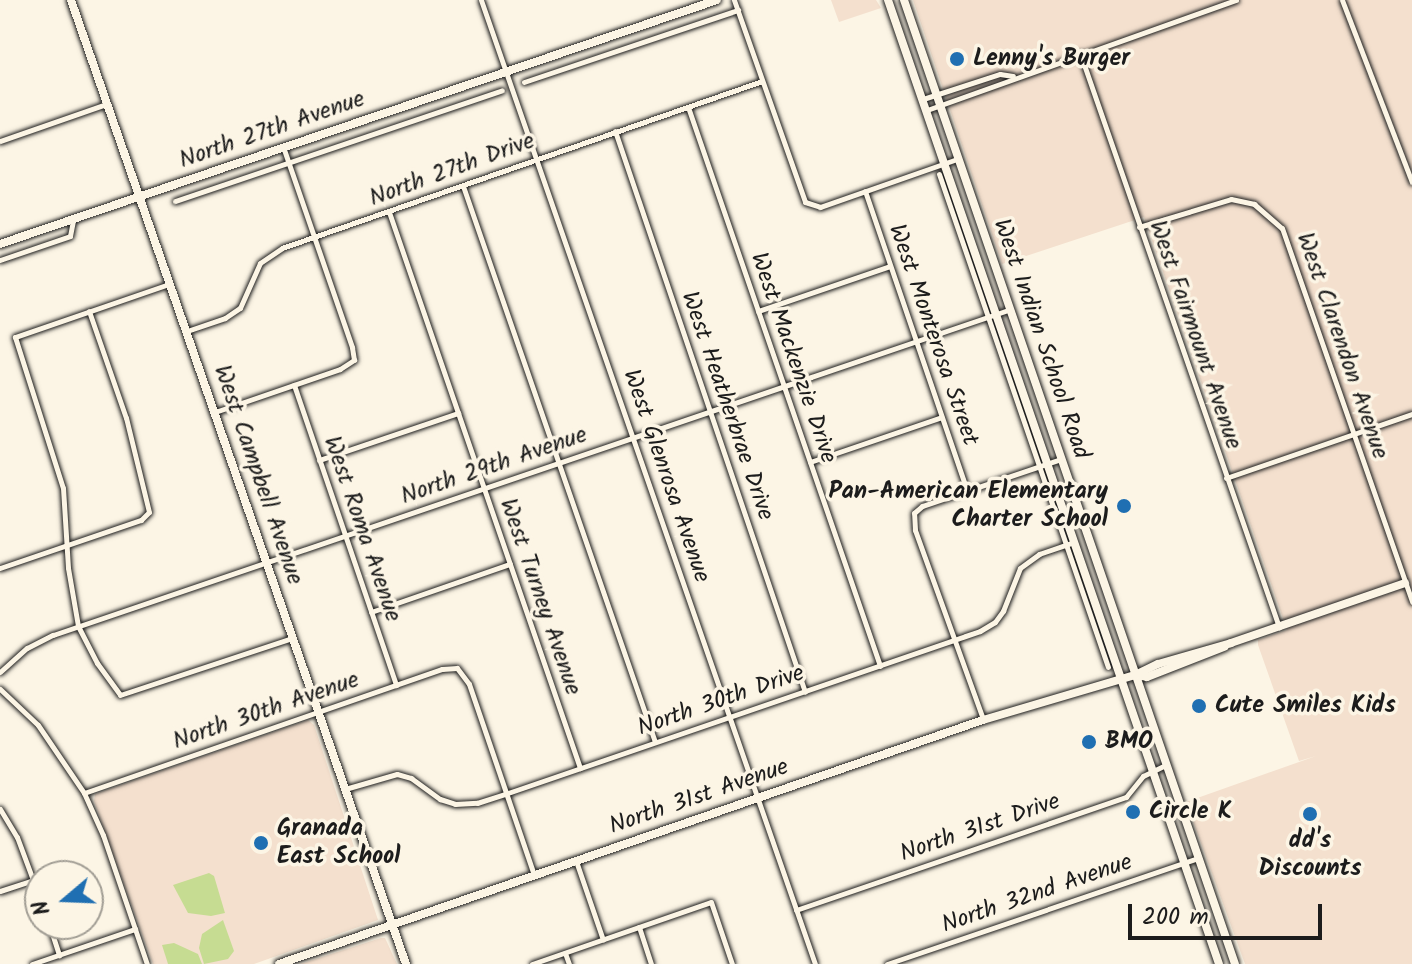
<!DOCTYPE html>
<style>
body{margin:0}
#map{position:relative;width:1412px;height:964px;overflow:hidden;background:#fcf5e5;font-family:Kalam,sans-serif}
div>[style]{position:absolute}
[style*='--x']{left:calc(var(--x)*1px);top:calc(var(--y)*1px);width:calc(var(--w)*1px);rotate:calc(var(--a)*1deg)}
.built>*{inset:0;background:#f4e0ce}
.green>*{inset:0;background:#c6dc92}
.roads{filter:drop-shadow(0 0 2px #1c1c1c) drop-shadow(0 0 2px #1c1c1c)}
.street>*{height:5px;margin:-2.5px;padding:0 2.5px;transform-origin:2.5px;border-radius:2.5px;background:#fcf5e5}
.secondary>*{height:8px;margin:-4px;padding:0 4px;transform-origin:4px;border-radius:4px;background:#fcf5e5}
.dots>*{width:22px;height:22px;translate:-50% -50%;box-sizing:border-box;border:4px solid #fcf5e5;border-radius:50%}
span{translate:-50% -50%;white-space:nowrap;text-align:center;line-height:1.15;-webkit-text-stroke:7px #fcf5e5;paint-order:stroke}
.poi-label{font-size:24px;color:#1c1c1c;font-weight:700}
.left{translate:0 -50%;text-align:left}
.right{translate:-100% -50%;text-align:right}
.street-label{font-size:24px;color:#1c1c1c}
.north{position:absolute;left:24px;top:860px;width:80px;height:80px;box-sizing:border-box;background:#fcf5e5;border:2px solid #a29e95;border-radius:50%;rotate:251deg;font-size:22px;font-weight:700;line-height:32px;text-align:center;color:#1c1c1c}
.north::after{content:'';display:block;margin:auto;width:28px;height:36px;background:#1f6fb2;clip-path:polygon(50% 0,100% 100%,50% 72%,0 100%)}
.scale{position:absolute;left:1128px;top:904px;width:194px;height:36px;box-sizing:border-box;border:4px solid #1c1c1c;border-top:0;padding-left:10px;font-size:24px;line-height:28px;white-space:nowrap;color:#1c1c1c;-webkit-text-stroke:6px #fcf5e5;paint-order:stroke}
</style>
<div id="map">
<div class="built">
<div style="clip-path:polygon(831px 0,876px 0,881px 8px,839px 22px)"></div>
<div style="clip-path:polygon(913px 0,1412px 0,1412px 964px,1245px 964px,1186px 802px,1316px 756px,1299px 761px,1258px 645px,1258px 640px,1287px 630px,1144px 217px,1002px 264px)"></div>
<div style="clip-path:polygon(308px 720px,314px 725px,378px 920px,254px 964px,153px 964px,94px 801px,95px 794px)"></div>
<div style="clip-path:polygon(385px 938px,397px 964px,300px 964px,381px 938px)"></div>
</div>
<div class="green">
<div style="clip-path:polygon(209px 873px,214px 876px,225px 913px,211px 916px,188px 913px,173px 885px)"></div>
<div style="clip-path:polygon(223px 920px,234px 951px,228px 959px,204px 964px,199px 948px,202px 934px)"></div>
<div style="clip-path:polygon(174px 943px,198px 954px,202px 964px,168px 964px,162px 945px)"></div>
</div>
<div class="roads">
<div class="street">
<div style="--x:481;--y:0;--w:1020;--a:70.89"></div>
<div style="--x:734;--y:0;--w:214;--a:70.6"></div>
<div style="--x:805;--y:202;--w:16;--a:18"></div>
<div style="--x:820;--y:207;--w:145;--a:-19.3"></div>
<div style="--x:1342;--y:0;--w:195;--a:69"></div>
<div style="--x:1080;--y:53;--w:608;--a:70.88"></div>
<div style="--x:524;--y:82;--w:226;--a:-18.6"></div>
<div style="--x:923;--y:99;--w:81;--a:-18"></div>
<div style="--x:1000;--y:74;--w:13;--a:9"></div>
<div style="--x:688;--y:107;--w:591;--a:71.04"></div>
<div style="--x:927;--y:110;--w:328;--a:-19.6"></div>
<div style="--x:615;--y:131;--w:592;--a:71.29"></div>
<div style="--x:0;--y:141;--w:112;--a:-19.2"></div>
<div style="--x:939;--y:174;--w:521;--a:71.08"></div>
<div style="--x:463;--y:186;--w:588;--a:70.95"></div>
<div style="--x:865;--y:191;--w:317;--a:71.2"></div>
<div style="--x:175;--y:201;--w:345;--a:-18.7"></div>
<div style="--x:389;--y:212;--w:588;--a:71.04"></div>
<div style="--x:1139;--y:227;--w:96;--a:-16.9"></div>
<div style="--x:1231;--y:199;--w:24;--a:12"></div>
<div style="--x:1254;--y:204;--w:37;--a:41"></div>
<div style="--x:1282;--y:228;--w:396;--a:70.8"></div>
<div style="--x:0;--y:260;--w:74;--a:-18.9"></div>
<div style="--x:70;--y:236;--w:16;--a:-79"></div>
<div style="--x:169;--y:284;--w:163;--a:161"></div>
<div style="--x:15;--y:337;--w:158;--a:72.4"></div>
<div style="--x:63;--y:488;--w:80;--a:86.4"></div>
<div style="--x:68;--y:568;--w:59;--a:80.2"></div>
<div style="--x:78;--y:626;--w:42;--a:62.8"></div>
<div style="--x:97;--y:663;--w:39;--a:54"></div>
<div style="--x:120;--y:695;--w:181;--a:-18.3"></div>
<div style="--x:758;--y:311;--w:139;--a:-18.8"></div>
<div style="--x:187;--y:331;--w:40;--a:-18.9"></div>
<div style="--x:225;--y:318;--w:18;--a:-34"></div>
<div style="--x:240;--y:308;--w:49;--a:-66"></div>
<div style="--x:260;--y:263;--w:27;--a:-34"></div>
<div style="--x:282;--y:248;--w:508;--a:-19.18"></div>
<div style="--x:294;--y:385;--w:317;--a:71.2"></div>
<div style="--x:215;--y:412;--w:132;--a:-19"></div>
<div style="--x:340;--y:369;--w:17;--a:-33"></div>
<div style="--x:354;--y:360;--w:13;--a:-99"></div>
<div style="--x:352;--y:347;--w:212;--a:-109"></div>
<div style="--x:319;--y:460;--w:147;--a:-18.7"></div>
<div style="--x:810;--y:462;--w:139;--a:-18.8"></div>
<div style="--x:1226;--y:478;--w:197;--a:-19"></div>
<div style="--x:0;--y:568;--w:149;--a:-18.8"></div>
<div style="--x:141;--y:520;--w:11;--a:-45"></div>
<div style="--x:149;--y:512;--w:97;--a:-103.7"></div>
<div style="--x:126;--y:418;--w:113;--a:-109.1"></div>
<div style="--x:371;--y:612;--w:147;--a:-19.1"></div>
<div style="--x:0;--y:672;--w:36;--a:-42"></div>
<div style="--x:27;--y:648;--w:29;--a:-27"></div>
<div style="--x:53;--y:635;--w:1009;--a:-18.79"></div>
<div style="--x:0;--y:689;--w:52;--a:43.5"></div>
<div style="--x:38;--y:725;--w:82;--a:55.9"></div>
<div style="--x:84;--y:793;--w:46;--a:65.7"></div>
<div style="--x:103;--y:835;--w:136;--a:71.2"></div>
<div style="--x:983;--y:719;--w:201;--a:-109.8"></div>
<div style="--x:915;--y:530;--w:17;--a:-93"></div>
<div style="--x:914;--y:513;--w:11;--a:-41"></div>
<div style="--x:922;--y:506;--w:147;--a:-18.7"></div>
<div style="--x:345;--y:789;--w:54;--a:-16.1"></div>
<div style="--x:397;--y:774;--w:15;--a:16"></div>
<div style="--x:411;--y:778;--w:36;--a:36"></div>
<div style="--x:440;--y:799;--w:16;--a:18"></div>
<div style="--x:455;--y:804;--w:22;--a:-3"></div>
<div style="--x:477;--y:803;--w:29;--a:-18"></div>
<div style="--x:505;--y:794;--w:502;--a:-18.94"></div>
<div style="--x:980;--y:631;--w:17;--a:-31"></div>
<div style="--x:995;--y:622;--w:14;--a:-54"></div>
<div style="--x:1003;--y:611;--w:46;--a:-68.4"></div>
<div style="--x:1020;--y:568;--w:24;--a:-36"></div>
<div style="--x:1039;--y:554;--w:36;--a:-19"></div>
<div style="--x:84;--y:793;--w:379;--a:-19.1"></div>
<div style="--x:442;--y:669;--w:15;--a:-4"></div>
<div style="--x:457;--y:668;--w:20;--a:53"></div>
<div style="--x:469;--y:684;--w:202;--a:71.2"></div>
<div style="--x:0;--y:809;--w:33;--a:59"></div>
<div style="--x:17;--y:837;--w:66;--a:69.6"></div>
<div style="--x:576;--y:861;--w:83;--a:71.1"></div>
<div style="--x:0;--y:891;--w:35;--a:-18"></div>
<div style="--x:796;--y:910;--w:349;--a:-18.9"></div>
<div style="--x:1126;--y:797;--w:27;--a:-51"></div>
<div style="--x:1143;--y:776;--w:25;--a:-26"></div>
<div style="--x:49;--y:924;--w:33;--a:72"></div>
<div style="--x:639;--y:927;--w:39;--a:72"></div>
<div style="--x:565;--y:953;--w:12;--a:70"></div>
<div style="--x:32;--y:964;--w:109;--a:-18.8"></div>
<div style="--x:532;--y:964;--w:189;--a:-19.1"></div>
<div style="--x:711;--y:902;--w:65;--a:71.3"></div>
<div style="--x:887;--y:964;--w:329;--a:-18.8"></div>
</div>
<div class="secondary">
<div style="--x:71;--y:0;--w:1021;--a:70.84"></div>
<div style="--x:888;--y:0;--w:1019;--a:71.05"></div>
<div style="--x:904;--y:0;--w:1019;--a:71.05"></div>
<div style="--x:0;--y:244;--w:757;--a:-18.79"></div>
<div style="--x:1135;--y:675;--w:12;--a:9"></div>
<div style="--x:1147;--y:677;--w:83;--a:-21.3"></div>
<div style="--x:279;--y:964;--w:745;--a:-19.12"></div>
<div style="--x:983;--y:720;--w:159;--a:-16.5"></div>
<div style="--x:1135;--y:675;--w:25;--a:-26"></div>
<div style="--x:1158;--y:664;--w:76;--a:-16"></div>
<div style="--x:1231;--y:643;--w:184;--a:-19"></div>
</div>
</div>
<div class="dots">
<div style="left:957px;top:59px;background:#1f6fb2"></div>
<div style="left:1124px;top:506px;background:#1f6fb2"></div>
<div style="left:1199px;top:706px;background:#1f6fb2"></div>
<div style="left:1089px;top:742px;background:#1f6fb2"></div>
<div style="left:1133px;top:812px;background:#1f6fb2"></div>
<div style="left:1310px;top:814px;background:#1f6fb2"></div>
<div style="left:261px;top:843px;background:#1f6fb2"></div>
</div>
<div class="poi-label">
<span class="left" style="left:973px;top:59px">Lenny's Burger</span>
<span class="right" style="left:1108px;top:506px">Pan-American Elementary<br>Charter School</span>
<span class="left" style="left:1215px;top:706px">Cute Smiles Kids</span>
<span class="left" style="left:1105px;top:742px">BMO</span>
<span class="left" style="left:1149px;top:812px">Circle K</span>
<span class="left" style="left:277px;top:843px">Granada<br>East School</span>
<span style="left:1310px;top:855px">dd's<br>Discounts</span>
</div>
<div class="street-label">
<span style="left:272px;top:130px;rotate:-19deg">North 27th Avenue</span>
<span style="left:452px;top:170px;rotate:-20deg">North 27th Drive</span>
<span style="left:933px;top:335px;rotate:71deg">West Monterosa Street</span>
<span style="left:1195px;top:335px;rotate:71deg">West Fairmount Avenue</span>
<span style="left:1041px;top:339px;rotate:71deg">West Indian School Road</span>
<span style="left:1342px;top:346px;rotate:71deg">West Clarendon Avenue</span>
<span style="left:793px;top:358px;rotate:71deg">West Mackenzie Drive</span>
<span style="left:727px;top:406px;rotate:71deg">West Heatherbrae Drive</span>
<span style="left:494px;top:466px;rotate:-19deg">North 29th Avenue</span>
<span style="left:258px;top:475px;rotate:71deg">West Campbell Avenue</span>
<span style="left:666px;top:476px;rotate:71deg">West Glenrosa Avenue</span>
<span style="left:362px;top:529px;rotate:71deg">West Roma Avenue</span>
<span style="left:540px;top:597px;rotate:71deg">West Turney Avenue</span>
<span style="left:721px;top:701px;rotate:-19deg">North 30th Drive</span>
<span style="left:266px;top:711px;rotate:-19deg">North 30th Avenue</span>
<span style="left:699px;top:797px;rotate:-19deg">North 31st Avenue</span>
<span style="left:980px;top:828px;rotate:-19deg">North 31st Drive</span>
<span style="left:1037px;top:894px;rotate:-19deg">North 32nd Avenue</span>
</div>
<div class="north">N</div>
<div class="scale">200 m</div>
</div>
